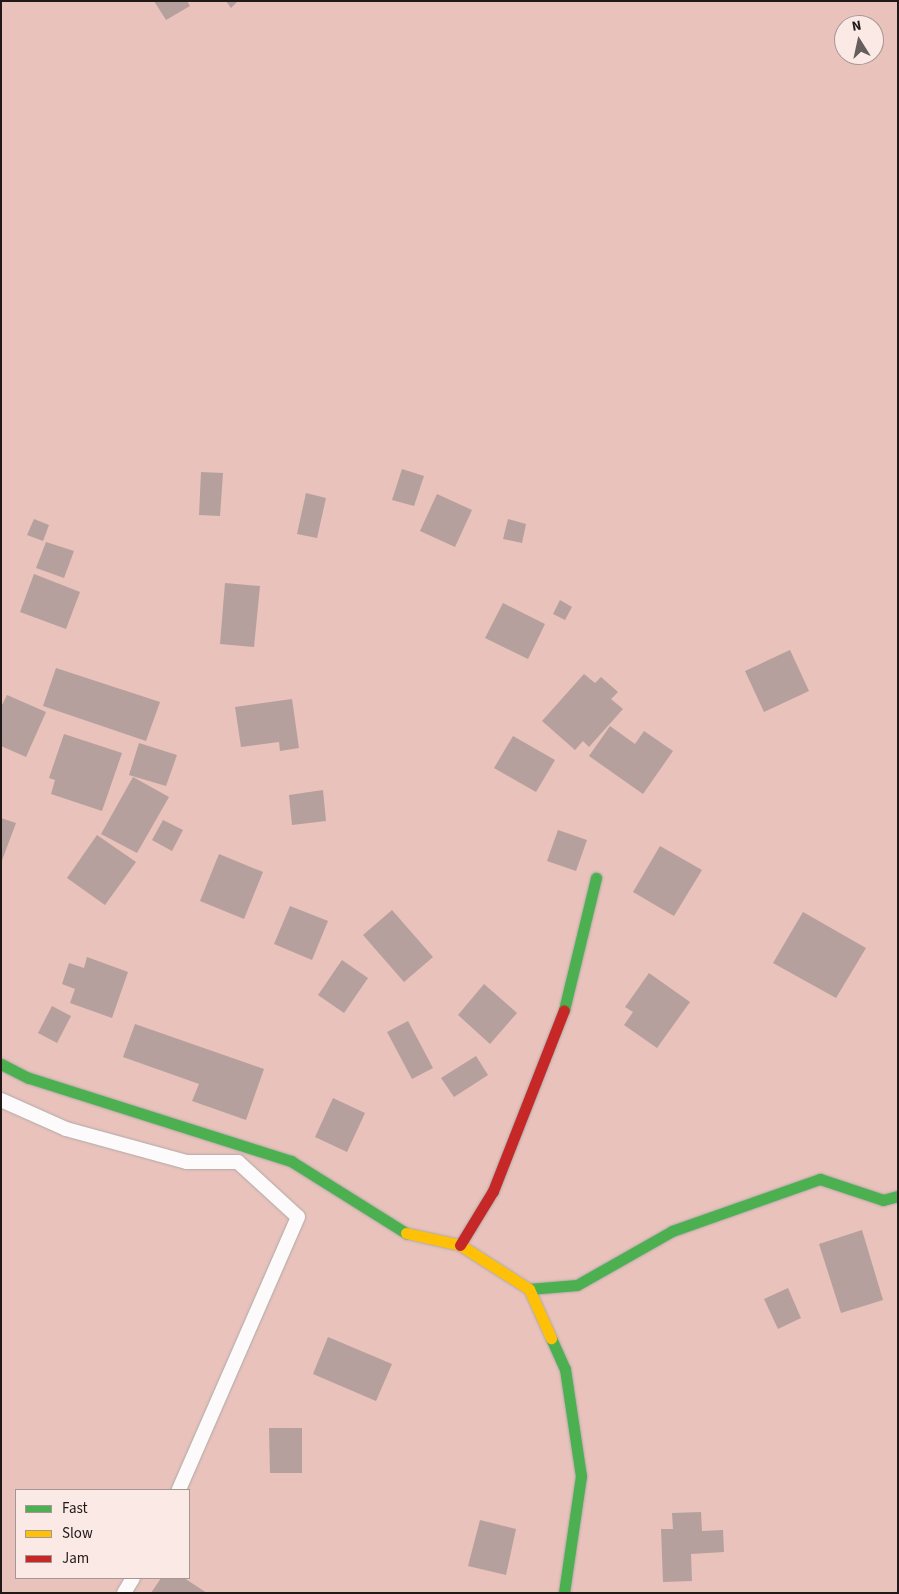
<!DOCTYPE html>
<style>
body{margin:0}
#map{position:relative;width:899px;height:1594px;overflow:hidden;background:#e9dedd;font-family:"Source Sans 3",sans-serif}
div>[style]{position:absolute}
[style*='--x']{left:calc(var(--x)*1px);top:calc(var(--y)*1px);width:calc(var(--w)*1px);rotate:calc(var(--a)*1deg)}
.green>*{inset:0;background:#e8c2bb}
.building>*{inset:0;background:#b5a09d}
.roads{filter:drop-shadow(0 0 1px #b0a9a8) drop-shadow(0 0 1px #b0a9a8)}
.lane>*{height:14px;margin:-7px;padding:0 7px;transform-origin:7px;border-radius:7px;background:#fcfafa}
.fast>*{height:11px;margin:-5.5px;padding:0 5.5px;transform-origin:5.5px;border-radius:5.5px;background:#4caf50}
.slow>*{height:11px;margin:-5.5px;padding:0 5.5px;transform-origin:5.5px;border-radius:5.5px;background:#ffc107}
.jam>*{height:11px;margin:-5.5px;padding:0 5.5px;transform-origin:5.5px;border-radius:5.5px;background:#c62828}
span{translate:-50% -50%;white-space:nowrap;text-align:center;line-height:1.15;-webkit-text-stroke:5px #fbe9e5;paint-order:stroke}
.frame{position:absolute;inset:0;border:2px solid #201918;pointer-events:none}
.legend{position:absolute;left:15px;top:1489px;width:175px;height:90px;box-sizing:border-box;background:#fbe9e5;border:1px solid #a39693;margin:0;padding:6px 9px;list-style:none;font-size:15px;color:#201918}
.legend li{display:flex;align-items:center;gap:10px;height:25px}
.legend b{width:25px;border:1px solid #a39693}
.north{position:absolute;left:834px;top:15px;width:50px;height:50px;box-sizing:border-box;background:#fbe9e5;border:1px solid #a39693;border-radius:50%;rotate:350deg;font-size:14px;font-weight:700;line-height:20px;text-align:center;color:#201918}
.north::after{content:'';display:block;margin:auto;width:18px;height:22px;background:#665e5d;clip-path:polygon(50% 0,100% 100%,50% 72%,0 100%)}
</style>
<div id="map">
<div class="green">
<div style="clip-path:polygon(evenodd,1px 1px,898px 1px,898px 1593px,1px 1593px,1px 1px,844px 25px,874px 25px,874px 55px,844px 55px,844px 25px,1px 1px,16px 1490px,189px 1490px,189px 1578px,16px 1578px,16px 1490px)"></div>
</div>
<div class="building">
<div style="clip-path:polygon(154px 1px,187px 1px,190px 6px,166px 20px)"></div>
<div style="clip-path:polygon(226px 1px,238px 1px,231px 8px)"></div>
<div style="clip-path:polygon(402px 469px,424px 476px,414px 506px,392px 500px)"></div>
<div style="clip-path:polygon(201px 472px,223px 473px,220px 516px,199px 515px)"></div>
<div style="clip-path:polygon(306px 493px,326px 498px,317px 538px,297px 534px)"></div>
<div style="clip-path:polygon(437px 494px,472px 510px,455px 547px,420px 531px)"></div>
<div style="clip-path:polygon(34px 519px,49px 525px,43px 541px,27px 535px)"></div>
<div style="clip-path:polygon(508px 519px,526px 524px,522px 543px,503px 539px)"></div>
<div style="clip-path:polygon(46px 542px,74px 551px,64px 578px,36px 568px)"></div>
<div style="clip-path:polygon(34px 574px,80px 592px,66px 629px,20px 612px)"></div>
<div style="clip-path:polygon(225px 583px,260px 586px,254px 647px,220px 644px)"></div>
<div style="clip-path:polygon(560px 600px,572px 607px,565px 620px,553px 614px)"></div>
<div style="clip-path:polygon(503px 603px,545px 624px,528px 659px,485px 638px)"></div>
<div style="clip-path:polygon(790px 650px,809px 691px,764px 712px,745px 671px)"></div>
<div style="clip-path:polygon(56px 668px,160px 702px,146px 741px,43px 706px)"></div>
<div style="clip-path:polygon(584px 674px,595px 683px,601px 677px,618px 692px,611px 699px,623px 709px,589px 747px,583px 741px,575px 750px,542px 721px)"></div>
<div style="clip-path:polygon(7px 695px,46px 712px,26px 757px,1px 746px,1px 707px)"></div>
<div style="clip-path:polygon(292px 699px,299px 748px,280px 751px,279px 742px,241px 747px,235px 707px)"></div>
<div style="clip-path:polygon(610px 726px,635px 744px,644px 731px,673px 751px,643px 794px,589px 756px)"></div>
<div style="clip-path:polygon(64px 734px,122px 753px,102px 811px,51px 794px,55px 780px,49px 778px)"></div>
<div style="clip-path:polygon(513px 736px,555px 760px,536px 792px,494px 768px)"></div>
<div style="clip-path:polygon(139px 743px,177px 755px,166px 786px,129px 775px)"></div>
<div style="clip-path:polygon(133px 777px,169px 797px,137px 853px,101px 834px)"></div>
<div style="clip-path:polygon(323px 790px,326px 821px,292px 825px,289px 795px)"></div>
<div style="clip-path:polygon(1px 818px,16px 823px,1px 863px)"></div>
<div style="clip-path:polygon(163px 820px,183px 830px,172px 851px,152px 840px)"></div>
<div style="clip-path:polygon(558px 830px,587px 840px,576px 871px,547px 861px)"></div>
<div style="clip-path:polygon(97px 835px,136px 862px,105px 905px,67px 878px)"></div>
<div style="clip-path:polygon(660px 846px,702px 870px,674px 916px,633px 892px)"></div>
<div style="clip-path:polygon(219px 854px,263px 872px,244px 919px,200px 901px)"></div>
<div style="clip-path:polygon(290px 906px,328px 921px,312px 960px,274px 944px)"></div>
<div style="clip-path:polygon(392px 910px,433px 957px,404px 982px,363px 935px)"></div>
<div style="clip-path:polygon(803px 912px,866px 948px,836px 998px,773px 963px)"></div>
<div style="clip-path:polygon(87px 957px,128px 972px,112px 1018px,70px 1003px,75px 989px,62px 984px,69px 963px,84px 968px)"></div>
<div style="clip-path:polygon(342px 960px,368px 978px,344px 1013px,318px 995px)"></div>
<div style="clip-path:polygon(649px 973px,690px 1002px,657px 1048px,624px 1025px,633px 1012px,625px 1007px)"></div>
<div style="clip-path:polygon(484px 984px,517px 1013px,490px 1044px,458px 1015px)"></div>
<div style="clip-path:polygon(52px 1006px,71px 1016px,57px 1043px,38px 1033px)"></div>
<div style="clip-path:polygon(408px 1021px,433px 1068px,412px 1079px,387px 1032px)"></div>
<div style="clip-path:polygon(135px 1024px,264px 1069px,246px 1120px,192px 1101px,199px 1084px,123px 1057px)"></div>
<div style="clip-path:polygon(476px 1056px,488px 1075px,454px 1097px,441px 1078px)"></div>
<div style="clip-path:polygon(333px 1098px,365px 1113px,347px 1152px,315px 1137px)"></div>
<div style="clip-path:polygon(862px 1230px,883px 1300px,841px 1313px,819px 1244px)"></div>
<div style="clip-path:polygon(788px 1288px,801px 1318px,778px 1329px,764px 1299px)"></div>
<div style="clip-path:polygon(328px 1337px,392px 1364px,376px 1401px,313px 1374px)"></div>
<div style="clip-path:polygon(269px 1428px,302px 1428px,302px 1473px,270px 1473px)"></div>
<div style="clip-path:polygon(701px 1512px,702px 1531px,723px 1530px,724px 1552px,691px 1554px,692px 1581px,663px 1582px,661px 1529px,673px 1529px,672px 1513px)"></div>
<div style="clip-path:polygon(480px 1520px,516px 1529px,506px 1575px,468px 1566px)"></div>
<div style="clip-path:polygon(161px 1578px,184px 1578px,207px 1593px,151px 1593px)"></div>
</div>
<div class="roads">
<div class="lane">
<div style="--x:1;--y:1100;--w:71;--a:24"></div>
<div style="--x:66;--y:1129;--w:125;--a:15.3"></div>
<div style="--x:187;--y:1162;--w:51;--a:0"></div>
<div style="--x:238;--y:1162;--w:81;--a:42.5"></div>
<div style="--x:298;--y:1217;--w:298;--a:113.6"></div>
<div style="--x:124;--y:1593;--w:17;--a:-59"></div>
</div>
<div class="fast">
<div style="--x:564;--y:1010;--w:136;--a:-76.4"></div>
<div style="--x:1;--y:1064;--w:31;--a:27"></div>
<div style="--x:29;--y:1078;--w:275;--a:17.6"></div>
<div style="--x:291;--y:1161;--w:136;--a:32.1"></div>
<div style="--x:529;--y:1289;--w:48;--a:-4.8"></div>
<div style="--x:577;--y:1285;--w:109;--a:-29.6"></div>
<div style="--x:672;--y:1231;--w:157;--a:-19.4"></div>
<div style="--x:820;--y:1179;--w:66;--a:18.4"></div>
<div style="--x:883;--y:1200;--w:16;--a:-15"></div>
<div style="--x:551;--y:1338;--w:34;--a:66"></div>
<div style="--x:565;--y:1369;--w:108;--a:81.5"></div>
<div style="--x:581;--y:1476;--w:118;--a:98.3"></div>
</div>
<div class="slow">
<div style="--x:406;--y:1233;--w:55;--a:12.5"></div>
<div style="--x:460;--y:1245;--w:82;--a:32.5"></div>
<div style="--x:529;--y:1289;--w:54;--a:65.8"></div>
</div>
<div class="jam">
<div style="--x:460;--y:1245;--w:63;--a:-58.6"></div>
<div style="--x:493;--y:1191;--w:194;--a:-68.6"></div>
</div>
</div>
<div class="frame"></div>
<ul class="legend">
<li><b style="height:6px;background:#4caf50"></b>Fast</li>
<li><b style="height:6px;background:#ffc107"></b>Slow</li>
<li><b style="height:6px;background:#c62828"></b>Jam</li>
</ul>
<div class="north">N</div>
</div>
